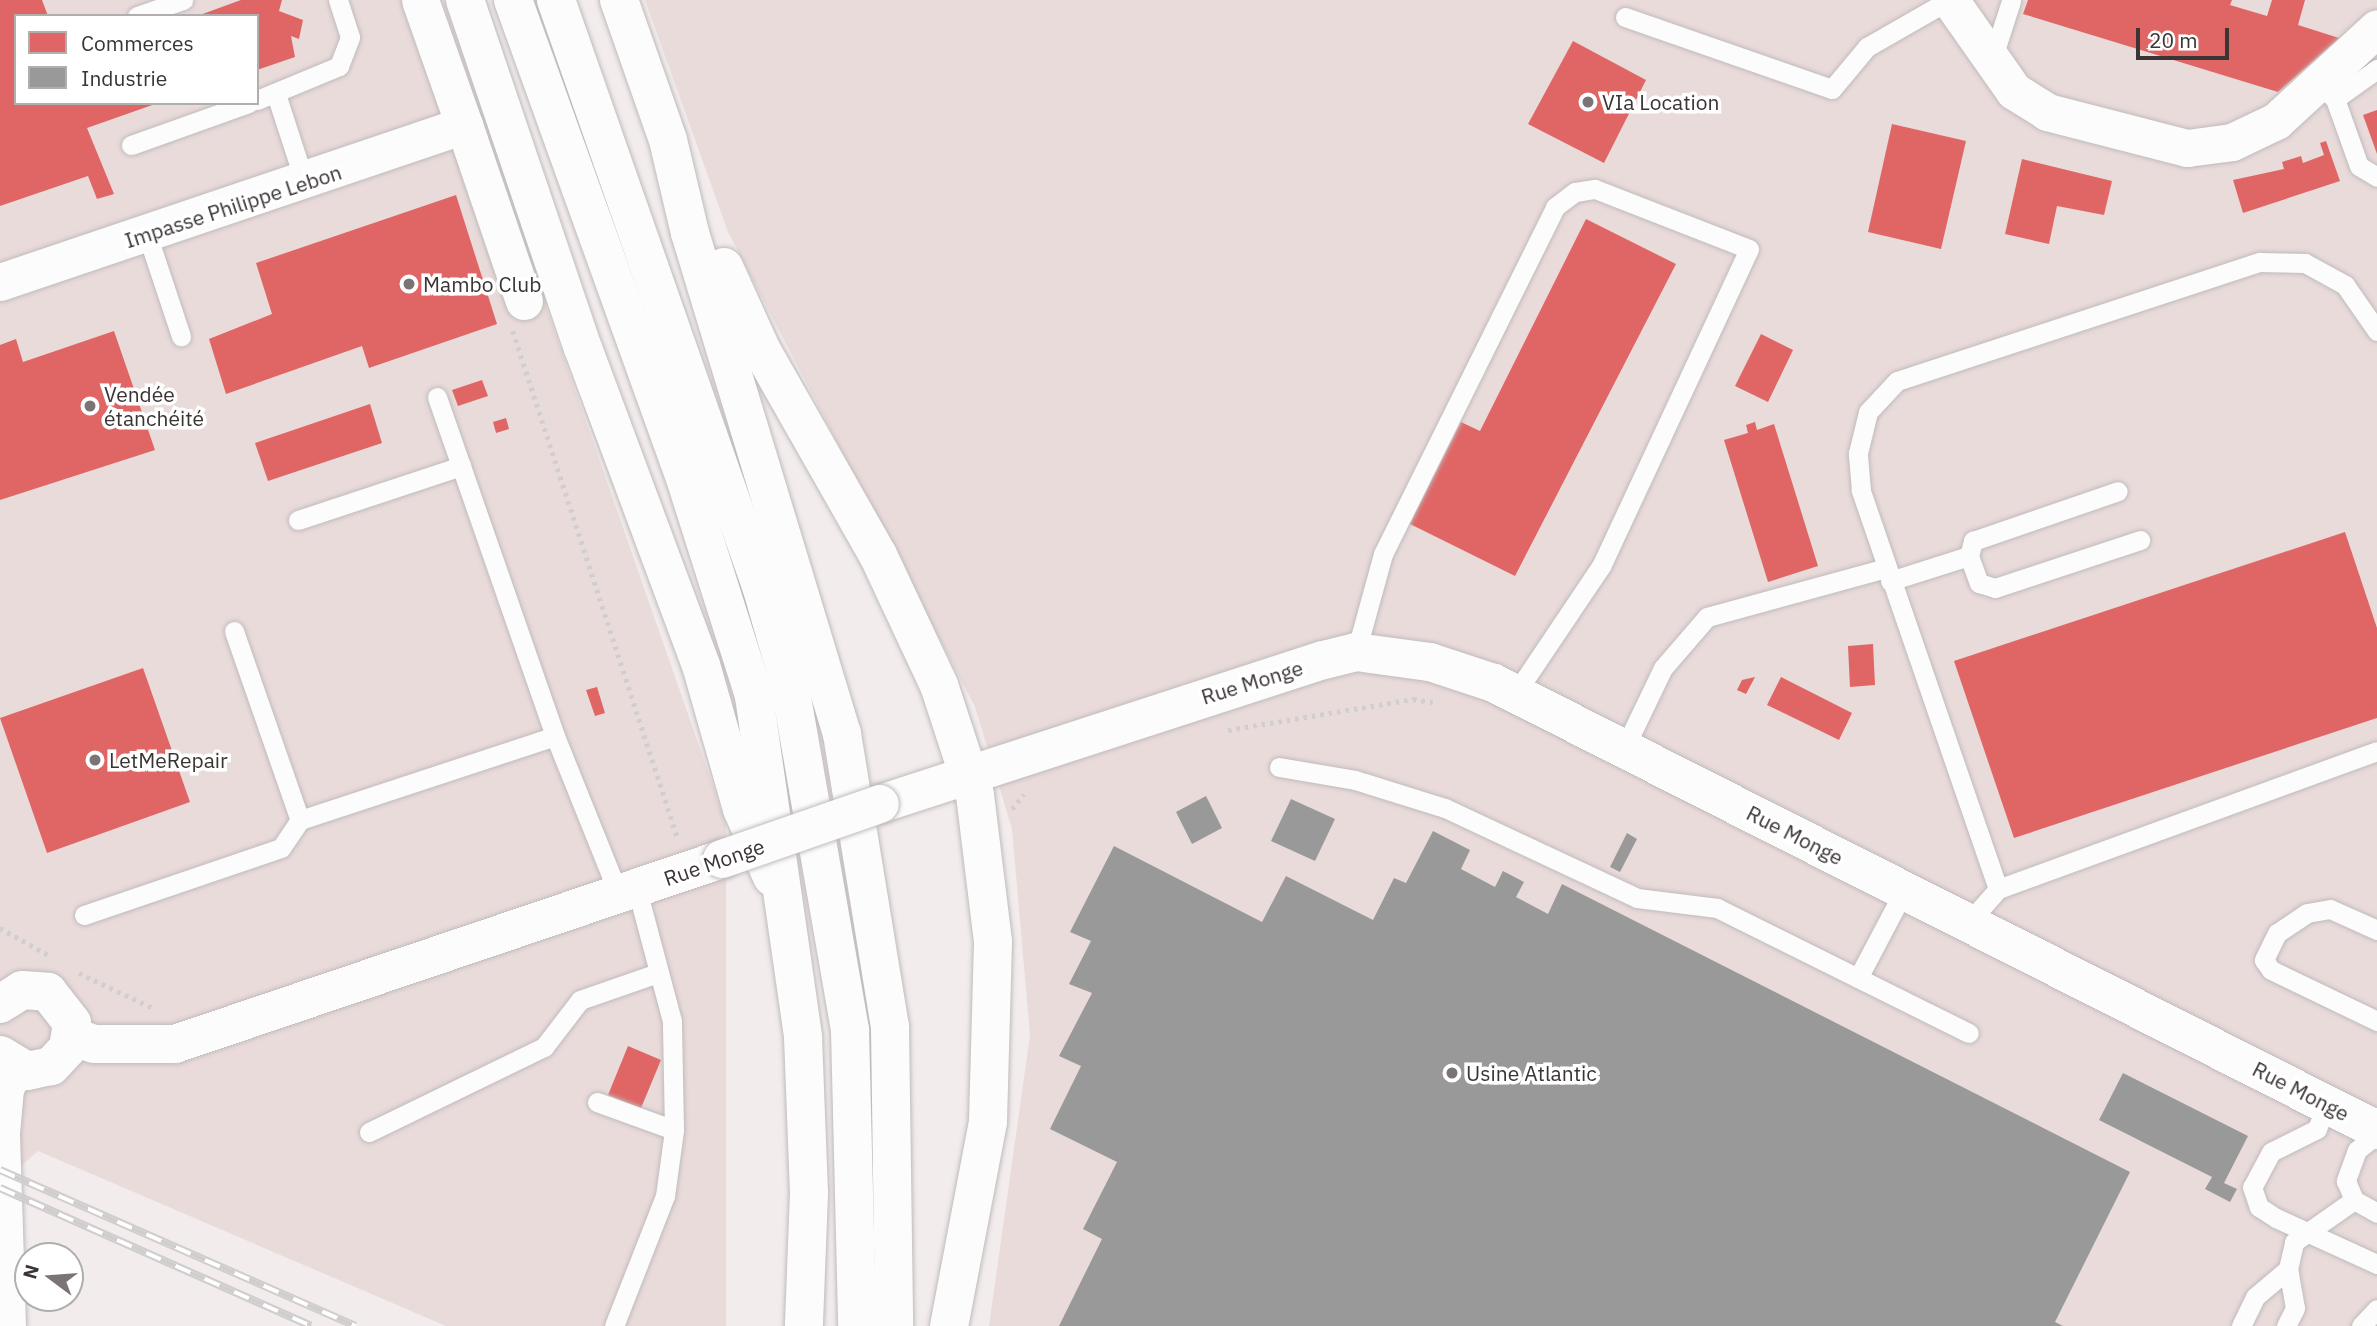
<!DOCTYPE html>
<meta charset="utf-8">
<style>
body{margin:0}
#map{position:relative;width:2377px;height:1326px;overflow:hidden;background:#f2ecec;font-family:"IBM Plex Sans",sans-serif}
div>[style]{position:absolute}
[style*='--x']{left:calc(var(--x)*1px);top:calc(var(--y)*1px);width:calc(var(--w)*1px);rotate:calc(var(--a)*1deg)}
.built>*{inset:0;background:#eadbdb}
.shops>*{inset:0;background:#e06666}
.industry>*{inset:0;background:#999}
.path>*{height:4.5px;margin-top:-2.25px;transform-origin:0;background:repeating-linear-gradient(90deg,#d0cece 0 3.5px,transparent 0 8.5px)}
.roads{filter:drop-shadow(0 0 2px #c0bbbb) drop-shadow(0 0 2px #c0bbbb)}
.lane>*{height:19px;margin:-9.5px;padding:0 9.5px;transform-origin:9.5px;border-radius:9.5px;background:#fdfcfc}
.street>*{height:37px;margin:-18.5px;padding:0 18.5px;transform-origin:18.5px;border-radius:18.5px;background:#fdfcfc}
.secondary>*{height:38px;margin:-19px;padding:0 19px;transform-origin:19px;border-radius:19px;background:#fdfcfc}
.highway>*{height:38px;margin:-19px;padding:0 19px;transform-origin:19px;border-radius:19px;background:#fdfcfc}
.rail>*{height:8px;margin-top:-4px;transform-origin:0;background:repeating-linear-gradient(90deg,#fff 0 16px,#cfcdcd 0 32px);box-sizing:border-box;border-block:2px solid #cfcdcd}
.bridges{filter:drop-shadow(0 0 2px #c0bbbb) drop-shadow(0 0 2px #c0bbbb)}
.secondary-bridge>*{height:38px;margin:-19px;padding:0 19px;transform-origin:19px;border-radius:19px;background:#fdfcfc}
.dots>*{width:19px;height:19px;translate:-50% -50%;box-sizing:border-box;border:4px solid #fff;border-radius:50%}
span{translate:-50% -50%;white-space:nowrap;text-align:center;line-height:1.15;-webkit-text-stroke:7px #fff;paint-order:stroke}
.poi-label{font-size:21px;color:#3a3534}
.left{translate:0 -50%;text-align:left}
.street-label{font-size:21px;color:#3a3534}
.legend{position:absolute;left:14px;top:14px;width:245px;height:91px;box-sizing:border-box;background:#fff;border:2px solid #b0aeae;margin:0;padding:9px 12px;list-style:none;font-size:21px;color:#3a3534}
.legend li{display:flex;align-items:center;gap:14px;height:35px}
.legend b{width:35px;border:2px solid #b0aeae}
.north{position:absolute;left:14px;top:1242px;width:70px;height:70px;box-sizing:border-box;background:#fff;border:2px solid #b0aeae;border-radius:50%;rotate:286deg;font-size:19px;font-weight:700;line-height:28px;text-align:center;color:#3a3534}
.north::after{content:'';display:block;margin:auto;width:24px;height:32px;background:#7a7574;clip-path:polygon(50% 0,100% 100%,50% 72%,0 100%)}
.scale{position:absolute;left:2136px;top:28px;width:93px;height:32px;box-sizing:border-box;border:4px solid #3a3534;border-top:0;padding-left:9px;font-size:21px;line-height:24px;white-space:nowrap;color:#3a3534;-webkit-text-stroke:5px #fff;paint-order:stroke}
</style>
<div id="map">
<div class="built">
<div style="clip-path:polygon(evenodd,0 0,439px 0,726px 823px,726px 1326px,446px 1326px,38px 1151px,0 1184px,0 0,16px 16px,257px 16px,257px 103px,16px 103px,16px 16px)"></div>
<div style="clip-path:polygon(645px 0,2377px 0,2377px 1326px,989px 1326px,1030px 1035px,1012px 829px,975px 707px,728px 232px)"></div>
</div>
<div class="shops">
<div style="clip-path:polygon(0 0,42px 0,48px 16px,16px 16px,16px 103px,158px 103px,87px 128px,114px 194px,97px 199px,88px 176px,0 206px)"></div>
<div style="clip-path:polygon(241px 0,282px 0,279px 11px,303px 20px,299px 39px,291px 36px,295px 57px,257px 70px,257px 16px,197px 16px)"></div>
<div style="clip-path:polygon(2028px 0,2232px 0,2230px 5px,2267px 16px,2272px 0,2305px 0,2298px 25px,2339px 38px,2278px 92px,2023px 14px)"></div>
<div style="clip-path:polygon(1573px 41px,1646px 80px,1604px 163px,1528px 124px)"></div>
<div style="clip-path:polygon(2377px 110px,2377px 154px,2363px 115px)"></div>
<div style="clip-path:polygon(1892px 124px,1966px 141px,1941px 249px,1868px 232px)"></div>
<div style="clip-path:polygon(2326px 141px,2340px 181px,2243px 213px,2233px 180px,2284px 169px,2282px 162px,2301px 156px,2303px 163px,2324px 155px,2320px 143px)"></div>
<div style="clip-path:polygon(2022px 159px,2112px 181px,2104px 215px,2057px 206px,2049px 244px,2005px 234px)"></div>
<div style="clip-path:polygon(456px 195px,497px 324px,369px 368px,362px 346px,226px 394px,209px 339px,272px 314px,256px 263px)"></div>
<div style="clip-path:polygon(1586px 219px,1676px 264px,1515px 576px,1410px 524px,1461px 422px,1480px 431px)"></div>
<div style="clip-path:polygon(114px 331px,155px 450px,0 500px,0 345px,16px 339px,23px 362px)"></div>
<div style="clip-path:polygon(1761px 334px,1793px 350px,1768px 402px,1735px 386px)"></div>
<div style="clip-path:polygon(482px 380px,488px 396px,458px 406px,452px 390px)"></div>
<div style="clip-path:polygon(370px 404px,382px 443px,268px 481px,255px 443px)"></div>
<div style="clip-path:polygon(506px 418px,509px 429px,496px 433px,493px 422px)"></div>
<div style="clip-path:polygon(1755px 422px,1757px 430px,1774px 424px,1818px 566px,1768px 582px,1724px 440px,1748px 433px,1746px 425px)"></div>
<div style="clip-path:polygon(2345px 532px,2377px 628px,2377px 718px,2014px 838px,1954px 661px)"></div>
<div style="clip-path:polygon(1873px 644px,1875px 685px,1850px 687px,1848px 646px)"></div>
<div style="clip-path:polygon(143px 668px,190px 802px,47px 853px,0 718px)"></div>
<div style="clip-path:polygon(1755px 677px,1746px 694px,1737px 690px,1742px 680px)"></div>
<div style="clip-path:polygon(1781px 677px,1852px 713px,1839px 740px,1767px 705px)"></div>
<div style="clip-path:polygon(597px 687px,605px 713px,595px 716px,586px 690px)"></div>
<div style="clip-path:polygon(628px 1046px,661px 1060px,641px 1108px,608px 1095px)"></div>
</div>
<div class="industry">
<div style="clip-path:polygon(1206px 796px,1222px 828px,1192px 844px,1176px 812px)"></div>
<div style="clip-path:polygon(1291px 799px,1335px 819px,1315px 861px,1271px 841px)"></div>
<div style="clip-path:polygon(1433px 831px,1470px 850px,1461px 869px,1495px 887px,1503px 871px,1524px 882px,1516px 897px,1548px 914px,1562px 884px,2130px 1172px,2055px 1322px,2063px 1326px,1059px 1326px,1102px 1239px,1083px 1229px,1117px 1162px,1050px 1129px,1081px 1066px,1059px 1056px,1092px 993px,1069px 984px,1091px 941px,1070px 932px,1114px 846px,1262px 922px,1286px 876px,1373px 920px,1394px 878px,1406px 883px)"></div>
<div style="clip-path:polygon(1627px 833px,1637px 839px,1620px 872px,1610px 867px)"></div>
<div style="clip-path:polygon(2123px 1073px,2248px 1136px,2224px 1183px,2237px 1189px,2230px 1202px,2205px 1189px,2212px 1177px,2099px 1120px)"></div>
</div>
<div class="path">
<div style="--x:513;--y:331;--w:534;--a:72.01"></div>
<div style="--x:1228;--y:730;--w:188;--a:-9.5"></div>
<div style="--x:1413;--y:699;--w:20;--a:9"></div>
<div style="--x:1012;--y:809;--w:19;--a:-51"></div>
<div style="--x:0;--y:928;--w:57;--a:29.2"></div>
<div style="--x:79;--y:973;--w:82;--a:25.3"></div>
</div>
<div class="roads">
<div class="lane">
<div style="--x:137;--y:16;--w:49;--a:-19.2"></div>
<div style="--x:1625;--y:17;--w:219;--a:19.2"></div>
<div style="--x:1832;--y:89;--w:55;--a:-50.2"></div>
<div style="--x:1867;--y:47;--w:95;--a:-29.8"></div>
<div style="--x:1991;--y:63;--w:65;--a:-72.1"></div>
<div style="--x:2319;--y:83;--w:23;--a:45"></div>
<div style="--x:2335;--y:99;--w:71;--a:70.3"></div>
<div style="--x:2359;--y:166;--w:21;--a:31"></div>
<div style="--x:276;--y:94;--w:94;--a:72"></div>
<div style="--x:2335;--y:99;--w:52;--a:-35.5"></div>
<div style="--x:257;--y:100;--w:89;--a:-22.5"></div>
<div style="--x:339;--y:66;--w:31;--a:-69"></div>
<div style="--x:350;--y:37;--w:39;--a:-108"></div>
<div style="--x:131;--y:145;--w:125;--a:-19.6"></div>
<div style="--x:147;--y:234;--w:108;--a:71.6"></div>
<div style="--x:437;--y:397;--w:359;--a:70.8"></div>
<div style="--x:555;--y:736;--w:171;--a:68.1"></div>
<div style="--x:298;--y:520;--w:172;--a:-18.3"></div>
<div style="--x:1969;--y:556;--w:16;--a:-75"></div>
<div style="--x:1973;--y:541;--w:153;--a:-19"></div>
<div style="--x:1890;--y:581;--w:83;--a:-17.6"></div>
<div style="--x:1969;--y:556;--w:29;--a:70"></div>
<div style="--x:1979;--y:583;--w:17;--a:17"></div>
<div style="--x:1995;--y:588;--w:153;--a:-18.3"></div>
<div style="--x:234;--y:631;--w:200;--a:70.8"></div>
<div style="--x:1356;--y:652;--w:102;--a:-74.6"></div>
<div style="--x:1383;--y:554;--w:387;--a:-63.6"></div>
<div style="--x:1555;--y:207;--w:25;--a:-37"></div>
<div style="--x:1575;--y:192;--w:20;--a:-9"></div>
<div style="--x:1595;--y:189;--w:165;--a:21.3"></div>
<div style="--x:1749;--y:249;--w:350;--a:115"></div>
<div style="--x:1601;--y:566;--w:154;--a:123.9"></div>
<div style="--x:1624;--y:749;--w:90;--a:-64.3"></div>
<div style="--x:1663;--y:668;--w:67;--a:-49.2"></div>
<div style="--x:1707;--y:617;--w:186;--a:-15.3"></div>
<div style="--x:1279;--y:767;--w:77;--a:9.7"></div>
<div style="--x:1355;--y:780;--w:94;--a:17.3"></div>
<div style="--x:1445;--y:808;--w:212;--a:25.1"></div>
<div style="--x:1637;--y:898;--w:81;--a:7.1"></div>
<div style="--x:1717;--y:908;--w:281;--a:26.4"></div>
<div style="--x:1998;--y:889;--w:422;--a:-109"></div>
<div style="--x:1861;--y:490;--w:37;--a:-95"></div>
<div style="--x:1858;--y:453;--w:42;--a:-76.3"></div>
<div style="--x:1868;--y:412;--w:42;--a:-46.9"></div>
<div style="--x:1897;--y:381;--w:382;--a:-18.2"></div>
<div style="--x:2260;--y:262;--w:45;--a:1.3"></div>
<div style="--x:2305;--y:263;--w:46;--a:28.8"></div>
<div style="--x:2345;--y:285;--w:56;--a:55.2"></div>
<div style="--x:84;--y:915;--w:208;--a:-18.8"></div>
<div style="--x:281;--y:848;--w:34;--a:-56"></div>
<div style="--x:300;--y:820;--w:268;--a:-18.2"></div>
<div style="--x:1969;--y:922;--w:44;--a:-48.7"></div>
<div style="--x:1998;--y:889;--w:403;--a:-20"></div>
<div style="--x:2377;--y:930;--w:51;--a:-155.9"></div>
<div style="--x:2330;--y:909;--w:23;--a:170"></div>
<div style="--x:2307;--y:913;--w:36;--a:146"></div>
<div style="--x:2277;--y:933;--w:30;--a:116"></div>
<div style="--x:2264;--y:960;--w:12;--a:55"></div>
<div style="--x:2271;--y:970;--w:118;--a:25.7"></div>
<div style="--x:1858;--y:978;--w:101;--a:-62.2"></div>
<div style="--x:597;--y:1102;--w:82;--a:20"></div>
<div style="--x:2327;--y:1104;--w:27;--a:112"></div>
<div style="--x:2317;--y:1129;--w:51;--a:153.4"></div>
<div style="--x:2271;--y:1152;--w:40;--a:118"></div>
<div style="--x:2252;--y:1187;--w:21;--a:71"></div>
<div style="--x:2259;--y:1207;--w:20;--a:33"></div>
<div style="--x:2276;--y:1218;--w:111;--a:24.5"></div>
<div style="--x:369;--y:1132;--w:195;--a:-25.9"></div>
<div style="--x:544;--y:1047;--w:59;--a:-52.5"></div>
<div style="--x:580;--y:1000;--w:83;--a:-19.1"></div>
<div style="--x:2377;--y:1134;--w:26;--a:141"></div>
<div style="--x:2357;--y:1150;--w:33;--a:110"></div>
<div style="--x:2346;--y:1181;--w:21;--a:67"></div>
<div style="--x:2354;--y:1200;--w:26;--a:29"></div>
<div style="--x:614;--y:1326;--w:140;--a:-68.6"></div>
<div style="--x:665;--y:1196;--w:67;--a:-82.2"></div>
<div style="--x:674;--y:1130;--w:109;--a:-91.1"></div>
<div style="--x:672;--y:1021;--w:137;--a:-104.9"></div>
<div style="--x:2241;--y:1326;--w:32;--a:-64"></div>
<div style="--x:2255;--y:1297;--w:43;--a:-40.3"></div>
<div style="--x:2286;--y:1326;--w:20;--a:-63"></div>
<div style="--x:2295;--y:1308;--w:40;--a:-100"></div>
<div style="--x:2288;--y:1269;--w:28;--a:-77"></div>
<div style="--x:2294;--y:1242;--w:73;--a:-35"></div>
<div style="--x:2361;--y:1326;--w:23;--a:-47"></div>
</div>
<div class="street">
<div style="--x:420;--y:0;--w:133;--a:70.6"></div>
<div style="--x:1950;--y:0;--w:111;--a:54.9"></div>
<div style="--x:2014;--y:91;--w:39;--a:32"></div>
<div style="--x:2047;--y:112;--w:145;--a:14.4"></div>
<div style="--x:2187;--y:148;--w:45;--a:-7.6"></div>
<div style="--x:2232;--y:142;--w:49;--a:-25.5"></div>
<div style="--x:2276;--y:121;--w:137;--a:-42.6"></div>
<div style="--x:0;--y:282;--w:490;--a:-18.7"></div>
<div style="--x:464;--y:125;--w:186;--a:71.2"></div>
</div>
<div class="secondary">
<div style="--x:880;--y:804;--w:467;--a:-18"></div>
<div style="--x:1324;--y:660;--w:33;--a:-14"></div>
<div style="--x:1356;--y:652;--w:75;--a:7.7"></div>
<div style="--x:1430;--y:662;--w:67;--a:18.2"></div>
<div style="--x:1494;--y:683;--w:990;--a:26.85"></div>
<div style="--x:0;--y:1004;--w:26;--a:-32"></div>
<div style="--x:22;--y:990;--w:26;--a:4"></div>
<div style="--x:48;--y:992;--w:39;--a:52"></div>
<div style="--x:72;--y:1023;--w:25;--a:99"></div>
<div style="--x:68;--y:1048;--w:25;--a:133"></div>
<div style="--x:51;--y:1066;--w:25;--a:168"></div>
<div style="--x:27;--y:1071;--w:31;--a:-149"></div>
<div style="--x:72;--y:1036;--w:23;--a:20"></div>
<div style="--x:94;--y:1044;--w:81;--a:0"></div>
<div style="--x:175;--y:1044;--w:577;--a:-18.69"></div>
<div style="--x:7;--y:1326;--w:193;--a:-91.8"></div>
<div style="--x:1;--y:1133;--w:44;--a:-84.8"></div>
<div style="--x:5;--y:1089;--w:23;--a:-65"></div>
</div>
<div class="highway">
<div style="--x:465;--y:0;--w:367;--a:71.3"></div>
<div style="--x:583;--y:348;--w:338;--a:69.6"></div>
<div style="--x:701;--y:665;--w:150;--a:74.1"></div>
<div style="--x:742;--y:809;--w:74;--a:66.2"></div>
<div style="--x:513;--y:0;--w:508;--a:70.21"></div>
<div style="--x:685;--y:478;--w:229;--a:72.4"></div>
<div style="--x:754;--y:696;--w:345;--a:81.8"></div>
<div style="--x:803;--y:1037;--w:156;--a:87.8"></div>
<div style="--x:809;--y:1193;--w:133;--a:92.2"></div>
<div style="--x:556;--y:0;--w:624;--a:70.72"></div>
<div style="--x:762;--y:589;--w:101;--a:73.9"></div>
<div style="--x:790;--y:686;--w:349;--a:80.1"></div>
<div style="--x:850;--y:1030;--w:296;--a:88.6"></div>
<div style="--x:619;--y:0;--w:148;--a:70.7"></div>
<div style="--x:668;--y:140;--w:96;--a:76.7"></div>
<div style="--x:690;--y:233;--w:524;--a:73.12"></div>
<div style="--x:842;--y:734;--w:297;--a:80.7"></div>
<div style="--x:890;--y:1027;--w:299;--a:89.2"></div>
<div style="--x:724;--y:267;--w:92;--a:65.7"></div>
<div style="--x:762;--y:351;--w:235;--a:60.4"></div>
<div style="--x:878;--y:555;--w:144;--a:64.9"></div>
<div style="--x:939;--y:685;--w:116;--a:71.9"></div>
<div style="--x:975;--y:795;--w:148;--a:83"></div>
<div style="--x:993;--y:942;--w:180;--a:91.6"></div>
<div style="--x:988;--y:1122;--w:208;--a:100.8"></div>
</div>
</div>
<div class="rail">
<div style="--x:0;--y:1170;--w:388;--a:23.7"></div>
<div style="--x:0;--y:1188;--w:340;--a:23.9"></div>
</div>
<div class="bridges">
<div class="secondary-bridge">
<div style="--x:722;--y:859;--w:167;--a:-19.2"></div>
</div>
</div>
<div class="dots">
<div style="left:1588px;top:102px;background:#7a7574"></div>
<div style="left:409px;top:284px;background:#7a7574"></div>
<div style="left:90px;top:406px;background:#7a7574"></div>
<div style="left:95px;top:760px;background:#7a7574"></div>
<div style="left:1452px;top:1073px;background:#7a7574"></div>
</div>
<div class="poi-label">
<span class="left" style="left:1602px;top:102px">VIa Location</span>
<span class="left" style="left:423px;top:284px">Mambo Club</span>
<span class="left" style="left:104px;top:406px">Vendée<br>étanchéité</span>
<span class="left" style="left:109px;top:760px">LetMeRepair</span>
<span class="left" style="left:1466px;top:1073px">Usine Atlantic</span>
</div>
<div class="street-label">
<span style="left:233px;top:206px;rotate:-18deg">Impasse Philippe Lebon</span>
<span style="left:1252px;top:682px;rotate:-17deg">Rue Monge</span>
<span style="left:1795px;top:835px;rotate:27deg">Rue Monge</span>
<span style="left:714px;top:862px;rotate:-19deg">Rue Monge</span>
<span style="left:2301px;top:1091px;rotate:27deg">Rue Monge</span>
</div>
<ul class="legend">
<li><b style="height:19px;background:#e06666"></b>Commerces</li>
<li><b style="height:19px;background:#999"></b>Industrie</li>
</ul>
<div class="north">N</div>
<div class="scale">20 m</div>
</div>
